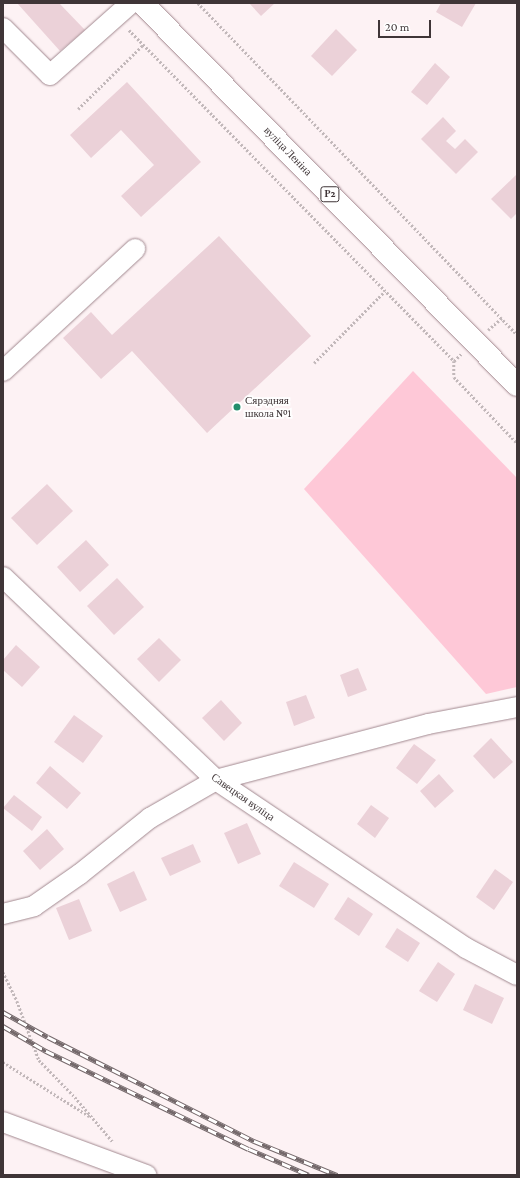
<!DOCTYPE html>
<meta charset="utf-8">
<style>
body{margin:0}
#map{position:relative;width:520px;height:1178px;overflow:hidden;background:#fdf2f4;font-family:"Crimson Pro",serif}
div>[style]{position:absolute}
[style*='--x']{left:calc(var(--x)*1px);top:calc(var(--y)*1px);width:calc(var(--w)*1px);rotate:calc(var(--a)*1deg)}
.green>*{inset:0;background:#fec8d7}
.building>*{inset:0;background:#ebd1d8}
.path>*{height:2.5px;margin-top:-1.25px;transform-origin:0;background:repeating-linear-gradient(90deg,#c2b8ba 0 2px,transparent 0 4px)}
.roads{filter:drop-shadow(0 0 1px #a28990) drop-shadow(0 0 1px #a28990)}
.minor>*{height:20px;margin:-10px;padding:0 10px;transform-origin:10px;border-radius:10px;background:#fff}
.major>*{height:22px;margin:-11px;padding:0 11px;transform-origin:11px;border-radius:11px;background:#fff}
.rail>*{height:4.5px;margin-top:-2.25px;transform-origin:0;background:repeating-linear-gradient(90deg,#fff 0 9px,#74696b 0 18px);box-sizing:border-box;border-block:1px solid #74696b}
.dots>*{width:11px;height:11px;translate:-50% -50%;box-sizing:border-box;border:2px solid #fff;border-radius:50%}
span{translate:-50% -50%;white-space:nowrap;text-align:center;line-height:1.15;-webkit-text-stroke:3.5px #fff;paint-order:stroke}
.shield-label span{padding:1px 3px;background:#fff;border:1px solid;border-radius:3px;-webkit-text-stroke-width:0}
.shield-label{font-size:10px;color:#3f3537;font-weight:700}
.street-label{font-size:11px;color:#3f3537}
.poi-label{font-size:11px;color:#3f3537}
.left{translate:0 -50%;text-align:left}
.frame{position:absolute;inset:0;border:4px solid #3f3537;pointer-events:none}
.scale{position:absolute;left:378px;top:20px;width:53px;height:18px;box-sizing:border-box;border:2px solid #3f3537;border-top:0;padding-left:5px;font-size:12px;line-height:14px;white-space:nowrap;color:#3f3537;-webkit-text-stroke:3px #fff;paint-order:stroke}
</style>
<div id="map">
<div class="green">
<div style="clip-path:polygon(413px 371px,517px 478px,517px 687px,486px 694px,304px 489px)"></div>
</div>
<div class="building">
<div style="clip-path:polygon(17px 3px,59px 3px,85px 30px,60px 51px)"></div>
<div style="clip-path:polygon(249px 3px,275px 3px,261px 16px)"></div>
<div style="clip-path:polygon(441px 3px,476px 3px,462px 27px,436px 12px)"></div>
<div style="clip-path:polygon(336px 29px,357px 50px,332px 76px,311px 56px)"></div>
<div style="clip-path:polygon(435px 63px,450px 77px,427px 105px,411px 92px)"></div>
<div style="clip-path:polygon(127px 82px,201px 162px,141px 217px,121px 196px,154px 165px,121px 130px,91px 158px,70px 135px)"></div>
<div style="clip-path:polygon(443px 117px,456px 131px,446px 141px,455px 149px,465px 139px,478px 152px,456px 174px,421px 139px)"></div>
<div style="clip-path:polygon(517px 174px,517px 213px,511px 219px,491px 199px)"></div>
<div style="clip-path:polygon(219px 236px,311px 336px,207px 433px,132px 351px,101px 379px,63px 338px,91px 312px,112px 335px)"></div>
<div style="clip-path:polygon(47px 484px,73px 511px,37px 545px,11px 518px)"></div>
<div style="clip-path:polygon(86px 540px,109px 565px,80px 592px,57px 567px)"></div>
<div style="clip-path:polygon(117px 578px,144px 607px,114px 635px,87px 606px)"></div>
<div style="clip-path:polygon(159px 638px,181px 660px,159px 682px,137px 659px)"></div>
<div style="clip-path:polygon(16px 645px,40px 667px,22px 687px,3px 670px,3px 660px)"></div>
<div style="clip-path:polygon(358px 668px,367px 690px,348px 697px,340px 675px)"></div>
<div style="clip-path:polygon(306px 695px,315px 718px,294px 726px,286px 702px)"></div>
<div style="clip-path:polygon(221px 700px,242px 723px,224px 741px,202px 718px)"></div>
<div style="clip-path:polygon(74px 715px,103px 736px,83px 763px,54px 742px)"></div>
<div style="clip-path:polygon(491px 738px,513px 762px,494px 779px,473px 756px)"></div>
<div style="clip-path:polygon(414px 744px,436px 760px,417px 784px,396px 768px)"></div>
<div style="clip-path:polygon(50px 766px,81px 793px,67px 809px,36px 783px)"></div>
<div style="clip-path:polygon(439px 774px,454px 791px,435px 808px,420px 791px)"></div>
<div style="clip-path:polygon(14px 795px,42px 817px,32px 831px,3px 808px)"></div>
<div style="clip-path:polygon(371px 805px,389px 818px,375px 838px,357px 824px)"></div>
<div style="clip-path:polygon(247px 823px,261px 854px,238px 864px,224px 833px)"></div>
<div style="clip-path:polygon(47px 829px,64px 849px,40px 870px,23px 851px)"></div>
<div style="clip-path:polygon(193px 844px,201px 862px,170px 876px,161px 858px)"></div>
<div style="clip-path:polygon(294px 862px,329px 884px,314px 908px,279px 886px)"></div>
<div style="clip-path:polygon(495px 869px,513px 882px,494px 910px,476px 897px)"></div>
<div style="clip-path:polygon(134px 871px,147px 900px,120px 912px,107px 884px)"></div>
<div style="clip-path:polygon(348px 897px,373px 914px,359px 936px,334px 919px)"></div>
<div style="clip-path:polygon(79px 899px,92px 931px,69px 940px,56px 908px)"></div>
<div style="clip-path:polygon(397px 928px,420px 943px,408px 962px,385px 947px)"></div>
<div style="clip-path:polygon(438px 962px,455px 974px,437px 1002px,419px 991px)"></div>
<div style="clip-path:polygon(475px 984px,504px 998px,492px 1024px,463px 1010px)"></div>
</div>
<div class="path">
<div style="--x:198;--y:3;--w:460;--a:46.1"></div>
<div style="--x:129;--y:30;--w:464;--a:45.5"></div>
<div style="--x:454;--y:361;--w:16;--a:90"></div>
<div style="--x:454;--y:377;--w:91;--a:46.3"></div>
<div style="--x:78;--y:109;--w:91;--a:-44.6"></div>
<div style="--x:488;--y:330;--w:18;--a:-41"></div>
<div style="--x:454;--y:361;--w:10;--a:-45"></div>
<div style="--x:314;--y:363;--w:101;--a:-45.4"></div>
<div style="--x:3;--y:972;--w:32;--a:64"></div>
<div style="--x:17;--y:1001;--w:63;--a:69.6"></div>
<div style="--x:39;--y:1060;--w:52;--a:45.8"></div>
<div style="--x:75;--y:1097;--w:59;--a:49.8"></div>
<div style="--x:3;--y:1062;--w:102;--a:32.1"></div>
</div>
<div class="roads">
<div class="minor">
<div style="--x:3;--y:28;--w:66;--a:45"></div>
<div style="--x:50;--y:75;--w:108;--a:-41.6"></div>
<div style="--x:3;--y:371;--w:180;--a:-42.7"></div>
<div style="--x:3;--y:577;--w:294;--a:43.6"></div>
<div style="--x:216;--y:780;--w:301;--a:33.9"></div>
<div style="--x:466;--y:948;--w:58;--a:27.9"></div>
<div style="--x:3;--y:914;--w:32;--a:-14"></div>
<div style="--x:34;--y:906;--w:56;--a:-34.8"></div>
<div style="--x:80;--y:874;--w:90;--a:-38.7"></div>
<div style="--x:150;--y:818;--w:76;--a:-29.9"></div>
<div style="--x:216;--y:780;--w:219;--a:-14.8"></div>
<div style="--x:428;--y:724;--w:91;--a:-10.8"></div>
<div style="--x:3;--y:1122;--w:153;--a:20.3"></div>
</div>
<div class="major">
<div style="--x:142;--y:3;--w:535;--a:45.53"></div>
</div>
</div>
<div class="rail">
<div style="--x:3;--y:1012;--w:51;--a:29.1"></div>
<div style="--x:48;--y:1037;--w:231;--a:26.8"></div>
<div style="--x:254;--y:1141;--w:90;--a:22.3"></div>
<div style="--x:3;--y:1026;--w:50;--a:30.2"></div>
<div style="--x:46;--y:1051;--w:225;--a:25.8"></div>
<div style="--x:249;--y:1149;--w:65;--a:23.4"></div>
</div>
<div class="dots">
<div style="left:237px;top:407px;background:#238e6c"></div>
</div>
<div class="shield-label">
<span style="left:330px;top:194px">Р2</span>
</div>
<div class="street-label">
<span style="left:288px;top:151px;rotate:46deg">вуліца Леніна</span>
<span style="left:243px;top:797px;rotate:35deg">Савецкая вуліца</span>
</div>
<div class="poi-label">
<span class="left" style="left:245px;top:407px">Сярэдняя<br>школа №1</span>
</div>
<div class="frame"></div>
<div class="scale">20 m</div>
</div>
